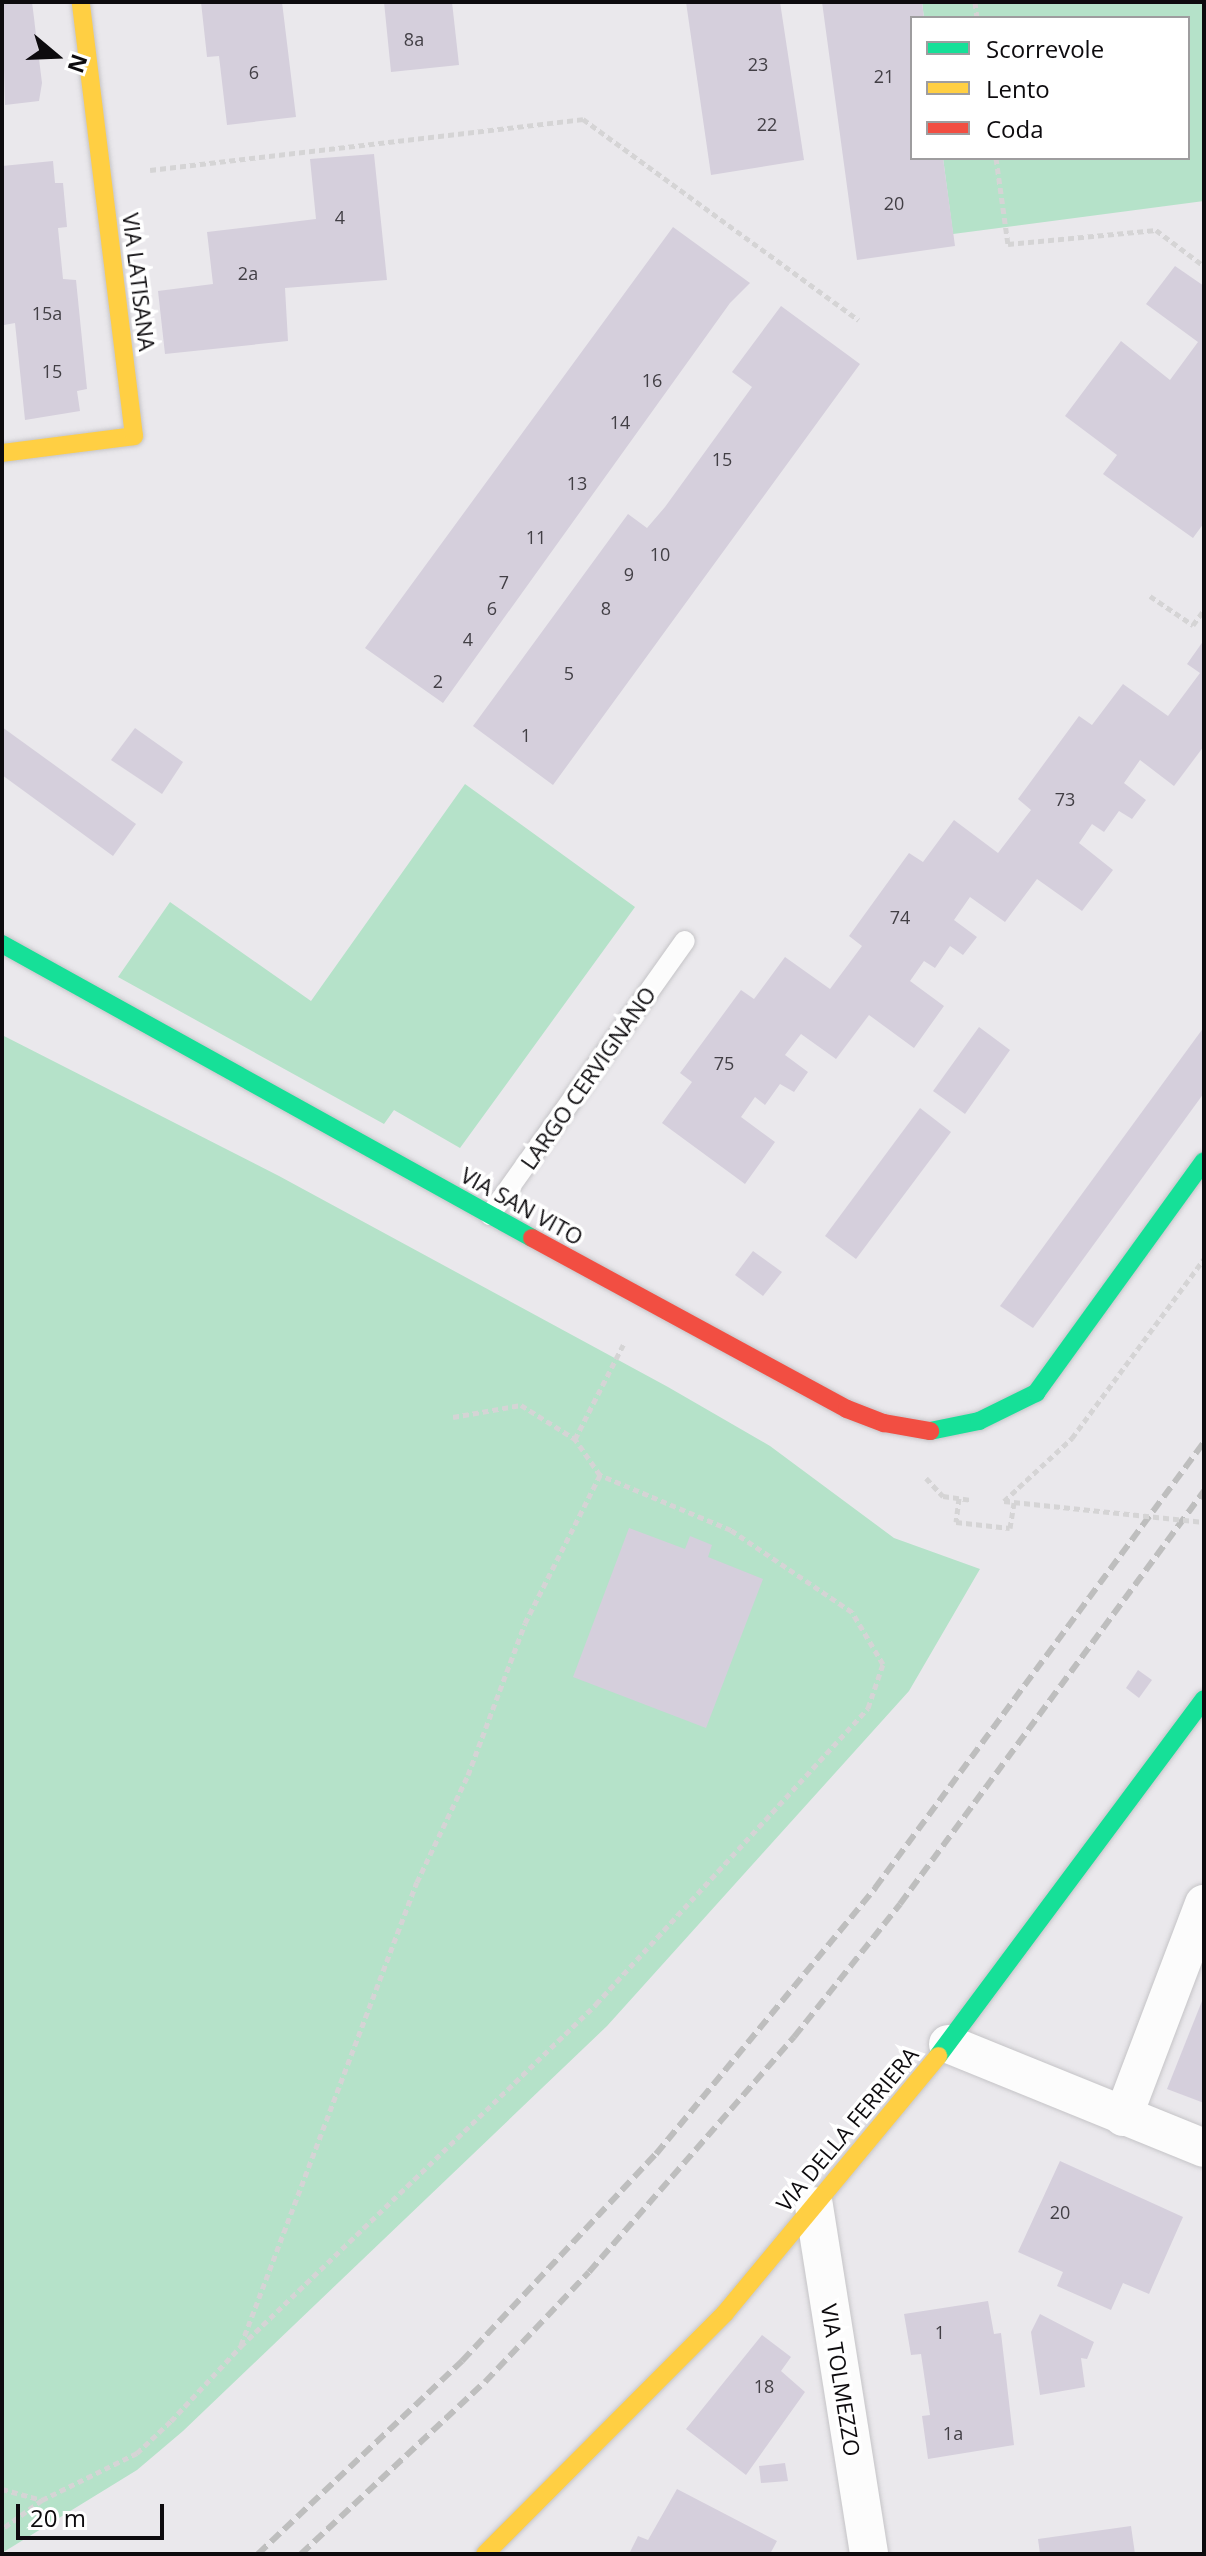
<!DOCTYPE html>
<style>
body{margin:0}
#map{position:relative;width:1206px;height:2556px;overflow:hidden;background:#eae8ec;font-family:"Open Sans",sans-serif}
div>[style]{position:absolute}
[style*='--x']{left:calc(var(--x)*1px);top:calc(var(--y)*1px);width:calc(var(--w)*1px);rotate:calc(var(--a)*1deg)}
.green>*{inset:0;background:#b5e2c9}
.building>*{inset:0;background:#d5cfdc}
.path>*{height:5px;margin-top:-2.5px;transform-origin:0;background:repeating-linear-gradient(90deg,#d5d4d5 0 6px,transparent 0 10px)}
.roads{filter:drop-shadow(0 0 2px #c5c4c7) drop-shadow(0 0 2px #c5c4c7)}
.lane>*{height:20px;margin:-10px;padding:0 10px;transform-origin:10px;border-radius:10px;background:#fcfcfc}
.street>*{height:38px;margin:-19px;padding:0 19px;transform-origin:19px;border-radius:19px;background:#fcfcfc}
.fast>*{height:18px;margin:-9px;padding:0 9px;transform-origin:9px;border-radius:9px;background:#16e098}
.slow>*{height:18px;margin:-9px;padding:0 9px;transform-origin:9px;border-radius:9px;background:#ffcf43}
.jam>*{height:18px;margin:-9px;padding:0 9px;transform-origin:9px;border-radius:9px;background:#f24e42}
.rail>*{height:6px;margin-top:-3px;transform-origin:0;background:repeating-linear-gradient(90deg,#bebebe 0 12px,transparent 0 18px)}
.path-bridge>*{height:5px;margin-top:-2.5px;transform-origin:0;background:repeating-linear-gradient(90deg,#d5d4d5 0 6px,transparent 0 10px)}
span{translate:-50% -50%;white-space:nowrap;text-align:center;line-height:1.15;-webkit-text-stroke:7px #fff;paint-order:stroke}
.number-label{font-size:18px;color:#423f45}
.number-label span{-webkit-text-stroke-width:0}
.street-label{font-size:22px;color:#0d0b0e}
.frame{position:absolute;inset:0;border:4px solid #0d0b0e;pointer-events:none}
.legend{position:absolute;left:910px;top:16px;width:280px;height:144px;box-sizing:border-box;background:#fff;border:2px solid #9e9d9f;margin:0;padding:10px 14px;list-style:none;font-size:24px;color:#0d0b0e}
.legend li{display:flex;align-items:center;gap:16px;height:40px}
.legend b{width:40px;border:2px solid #9e9d9f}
.north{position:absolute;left:16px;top:16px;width:80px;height:80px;-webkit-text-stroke:6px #fff;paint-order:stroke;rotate:109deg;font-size:22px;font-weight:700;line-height:32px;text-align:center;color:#0d0b0e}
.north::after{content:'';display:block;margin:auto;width:28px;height:36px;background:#0d0b0e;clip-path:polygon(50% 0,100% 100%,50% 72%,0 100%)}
.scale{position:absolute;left:16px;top:2504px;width:148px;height:36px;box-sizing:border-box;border:4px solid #0d0b0e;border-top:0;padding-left:10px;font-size:24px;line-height:28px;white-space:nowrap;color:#0d0b0e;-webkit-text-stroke:6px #fff;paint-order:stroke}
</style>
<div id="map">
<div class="green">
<div style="clip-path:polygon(922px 2px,1204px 2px,1204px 201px,953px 234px,943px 158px,1188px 158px,1188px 18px,924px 18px)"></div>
<div style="clip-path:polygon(465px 784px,635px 907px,460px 1148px,394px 1110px,384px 1124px,118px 977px,170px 902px,311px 1001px)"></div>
<div style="clip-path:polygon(2px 1035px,279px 1176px,668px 1387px,770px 1446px,894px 1538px,980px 1569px,909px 1691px,607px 2026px,183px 2431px,137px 2470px,2px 2553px)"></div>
</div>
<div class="building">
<div style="clip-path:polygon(2px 2px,32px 2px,42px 83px,39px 101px,5px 105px)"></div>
<div style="clip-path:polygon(201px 2px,282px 2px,296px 117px,227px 125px,219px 56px,207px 57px)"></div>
<div style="clip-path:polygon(384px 2px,452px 2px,459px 65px,391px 72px)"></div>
<div style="clip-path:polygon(686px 2px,780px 2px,804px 160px,711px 175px)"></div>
<div style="clip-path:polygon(822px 2px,922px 2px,924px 18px,912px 18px,912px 158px,943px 158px,955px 246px,857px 260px)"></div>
<div style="clip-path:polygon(374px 154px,387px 280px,285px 288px,288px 341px,165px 354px,158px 291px,213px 284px,207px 232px,316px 219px,310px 159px)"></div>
<div style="clip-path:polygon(53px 161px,55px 183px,63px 183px,67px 227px,58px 228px,63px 279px,76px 280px,87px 389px,77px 391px,80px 411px,25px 420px,15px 323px,4px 325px,2px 305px,2px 166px)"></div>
<div style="clip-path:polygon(673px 227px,750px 283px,730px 303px,443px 703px,365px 648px)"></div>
<div style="clip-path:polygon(1175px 266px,1204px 286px,1204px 523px,1193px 538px,1103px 474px,1117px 455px,1065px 416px,1121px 341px,1170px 380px,1198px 342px,1146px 304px)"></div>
<div style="clip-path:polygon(781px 306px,860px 364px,553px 785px,473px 726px,628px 514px,647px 528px,665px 507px,752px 387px,732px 372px)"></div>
<div style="clip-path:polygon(1204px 640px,1204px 746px,1174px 786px,1140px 760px,1124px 783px,1146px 800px,1132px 819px,1119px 811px,1104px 832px,1092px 824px,1079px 843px,1113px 870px,1082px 911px,1037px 879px,1005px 922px,970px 897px,954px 920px,977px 937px,963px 955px,950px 946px,935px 968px,924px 961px,910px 981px,944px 1006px,914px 1048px,869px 1015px,836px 1059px,801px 1034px,785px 1055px,808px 1072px,794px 1092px,780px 1084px,765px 1105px,755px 1097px,741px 1117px,775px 1142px,745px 1184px,662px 1123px,692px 1082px,680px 1073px,741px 990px,754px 999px,785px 957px,830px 989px,862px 946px,849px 936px,909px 853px,923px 862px,954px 820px,998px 853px,1031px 810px,1018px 799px,1079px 716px,1092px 725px,1123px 684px,1168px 716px,1200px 673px,1187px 664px)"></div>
<div style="clip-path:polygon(2px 727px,136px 824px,113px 856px,2px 775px)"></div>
<div style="clip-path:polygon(135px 728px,183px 762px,162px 794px,111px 760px)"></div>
<div style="clip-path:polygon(979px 1027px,1010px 1050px,965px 1114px,933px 1091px)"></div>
<div style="clip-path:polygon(1204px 1027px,1204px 1093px,1033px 1328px,1000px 1306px)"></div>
<div style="clip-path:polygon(920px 1108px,951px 1132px,856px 1259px,825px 1236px)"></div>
<div style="clip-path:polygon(753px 1251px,782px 1272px,763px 1296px,735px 1275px)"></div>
<div style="clip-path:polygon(629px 1528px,685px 1549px,690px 1536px,712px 1545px,708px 1557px,763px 1579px,706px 1728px,573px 1677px)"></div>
<div style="clip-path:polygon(1138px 1670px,1152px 1680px,1139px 1698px,1126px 1688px)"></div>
<div style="clip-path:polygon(1204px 1996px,1204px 2103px,1167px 2089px)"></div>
<div style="clip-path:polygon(1060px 2161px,1183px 2217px,1149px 2294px,1123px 2283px,1111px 2310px,1057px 2286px,1063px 2272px,1018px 2252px)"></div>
<div style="clip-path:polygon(988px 2301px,994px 2334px,1001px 2333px,1014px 2445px,928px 2459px,922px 2416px,930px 2415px,921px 2354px,911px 2355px,904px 2314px)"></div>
<div style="clip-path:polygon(1040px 2314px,1094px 2342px,1087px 2359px,1081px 2358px,1085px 2387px,1040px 2395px,1031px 2332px)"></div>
<div style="clip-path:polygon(762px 2335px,791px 2357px,781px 2371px,805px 2392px,746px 2475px,686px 2429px)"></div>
<div style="clip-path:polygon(785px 2463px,788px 2481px,761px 2483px,759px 2466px)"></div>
<div style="clip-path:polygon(677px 2489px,777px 2541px,770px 2554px,629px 2554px,638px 2536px,648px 2540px)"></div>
<div style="clip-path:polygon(1131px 2526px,1135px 2554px,1040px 2554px,1038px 2539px)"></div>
</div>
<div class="path">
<div style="--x:975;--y:2;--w:16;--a:83"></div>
<div style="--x:996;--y:158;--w:87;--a:82.1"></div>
<div style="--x:1008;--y:244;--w:149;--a:-5.4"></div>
<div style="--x:1156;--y:230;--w:60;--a:36.9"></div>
<div style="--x:150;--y:170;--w:436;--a:-6.7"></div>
<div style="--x:583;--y:119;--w:341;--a:36.1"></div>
<div style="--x:1150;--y:596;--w:52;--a:34"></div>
<div style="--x:1193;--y:625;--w:19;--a:-54"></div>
<div style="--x:453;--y:1417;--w:69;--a:-10"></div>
<div style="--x:521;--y:1405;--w:64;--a:32.2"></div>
<div style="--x:926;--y:1478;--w:25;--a:47"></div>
<div style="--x:943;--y:1496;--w:28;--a:8"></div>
<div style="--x:959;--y:1498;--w:24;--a:97"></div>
<div style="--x:956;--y:1522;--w:54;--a:6.3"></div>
<div style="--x:1010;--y:1528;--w:26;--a:-81"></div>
<div style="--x:1004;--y:1501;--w:93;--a:-42.8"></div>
<div style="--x:1072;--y:1438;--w:222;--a:-53.6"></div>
<div style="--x:241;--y:2345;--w:495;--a:-69.2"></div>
<div style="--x:417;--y:1882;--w:119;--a:-64.5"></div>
<div style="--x:468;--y:1775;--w:162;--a:-69.4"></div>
<div style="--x:525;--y:1623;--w:166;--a:-63.1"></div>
<div style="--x:2;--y:2489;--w:41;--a:15.4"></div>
<div style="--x:42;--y:2500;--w:49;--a:144.1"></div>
<div style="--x:42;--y:2500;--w:106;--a:-26.3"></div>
<div style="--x:137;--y:2453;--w:47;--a:-43.3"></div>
<div style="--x:171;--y:2421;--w:103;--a:-47"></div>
<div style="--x:241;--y:2346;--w:493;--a:-43.9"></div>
<div style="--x:596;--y:2004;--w:402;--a:-47.4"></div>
<div style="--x:868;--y:1708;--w:46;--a:-71.2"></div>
<div style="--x:883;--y:1664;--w:61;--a:-120.8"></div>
<div style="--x:852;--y:1612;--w:146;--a:-145.9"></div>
<div style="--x:731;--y:1530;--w:142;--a:-157.2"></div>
<div style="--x:600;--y:1475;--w:44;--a:-124.8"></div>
<div style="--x:575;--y:1439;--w:106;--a:-62.9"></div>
</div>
<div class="roads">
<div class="lane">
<div style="--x:490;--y:1215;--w:336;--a:-54.6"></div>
</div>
<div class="street">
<div style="--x:948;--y:2044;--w:276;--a:22.1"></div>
<div style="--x:1123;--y:2117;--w:228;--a:-69.2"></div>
<div style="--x:814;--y:2206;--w:352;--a:81"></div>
</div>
<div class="fast">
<div style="--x:2;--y:944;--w:606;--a:29.02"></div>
<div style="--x:930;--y:1431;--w:50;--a:-11.5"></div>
<div style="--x:979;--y:1421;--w:64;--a:-26.2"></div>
<div style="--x:1036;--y:1393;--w:286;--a:-54.1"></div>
<div style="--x:938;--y:2056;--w:445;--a:-53.3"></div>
</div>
<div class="slow">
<div style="--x:2;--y:453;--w:133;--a:-7.3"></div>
<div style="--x:134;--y:436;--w:437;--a:-97"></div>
<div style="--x:485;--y:2554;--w:340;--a:-45.1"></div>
<div style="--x:725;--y:2313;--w:334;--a:-50.3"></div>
</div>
<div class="jam">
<div style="--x:532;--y:1238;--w:358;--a:28.5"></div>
<div style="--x:847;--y:1409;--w:40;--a:21"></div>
<div style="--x:884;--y:1423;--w:47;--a:9.9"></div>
</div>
</div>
<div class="rail">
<div style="--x:258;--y:2554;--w:281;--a:-43.4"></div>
<div style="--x:462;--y:2361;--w:284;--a:-46.9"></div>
<div style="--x:656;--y:2154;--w:345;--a:-50.5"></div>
<div style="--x:875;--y:1888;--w:554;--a:-53.58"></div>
<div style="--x:301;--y:2554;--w:252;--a:-43.1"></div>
<div style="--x:485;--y:2382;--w:151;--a:-46.6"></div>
<div style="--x:589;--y:2272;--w:312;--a:-48.9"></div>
<div style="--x:794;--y:2037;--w:170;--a:-51.4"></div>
<div style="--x:900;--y:1904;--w:513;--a:-53.64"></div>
</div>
<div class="path-bridge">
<div style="--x:1004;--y:1501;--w:201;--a:6"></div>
</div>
<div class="number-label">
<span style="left:414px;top:39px">8a</span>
<span style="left:758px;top:64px">23</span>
<span style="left:254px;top:72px">6</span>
<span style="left:884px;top:76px">21</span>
<span style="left:767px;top:124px">22</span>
<span style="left:894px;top:203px">20</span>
<span style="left:340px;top:217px">4</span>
<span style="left:248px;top:273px">2a</span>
<span style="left:47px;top:313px">15a</span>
<span style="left:52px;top:371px">15</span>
<span style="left:652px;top:380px">16</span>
<span style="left:620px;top:422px">14</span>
<span style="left:722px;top:459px">15</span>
<span style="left:577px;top:483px">13</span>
<span style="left:536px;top:537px">11</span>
<span style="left:660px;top:554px">10</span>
<span style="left:629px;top:574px">9</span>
<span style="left:504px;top:582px">7</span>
<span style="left:492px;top:608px">6</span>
<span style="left:606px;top:608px">8</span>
<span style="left:468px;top:639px">4</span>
<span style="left:569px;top:673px">5</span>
<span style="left:438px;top:681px">2</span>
<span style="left:526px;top:735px">1</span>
<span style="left:1065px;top:799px">73</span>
<span style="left:900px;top:917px">74</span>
<span style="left:724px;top:1063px">75</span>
<span style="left:1060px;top:2212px">20</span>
<span style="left:940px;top:2332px">1</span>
<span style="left:764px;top:2386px">18</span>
<span style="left:953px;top:2433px">1a</span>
</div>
<div class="street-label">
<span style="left:139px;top:282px;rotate:83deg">VIA LATISANA</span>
<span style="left:588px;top:1078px;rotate:-55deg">LARGO CERVIGNANO</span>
<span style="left:522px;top:1206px;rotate:29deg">VIA SAN VITO</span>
<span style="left:847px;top:2129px;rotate:-50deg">VIA DELLA FERRIERA</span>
<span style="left:841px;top:2380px;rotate:81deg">VIA TOLMEZZO</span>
</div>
<div class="frame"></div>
<ul class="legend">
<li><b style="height:10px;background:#16e098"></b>Scorrevole</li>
<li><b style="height:10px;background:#ffcf43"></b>Lento</li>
<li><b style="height:10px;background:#f24e42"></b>Coda</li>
</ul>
<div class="north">N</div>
<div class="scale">20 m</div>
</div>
